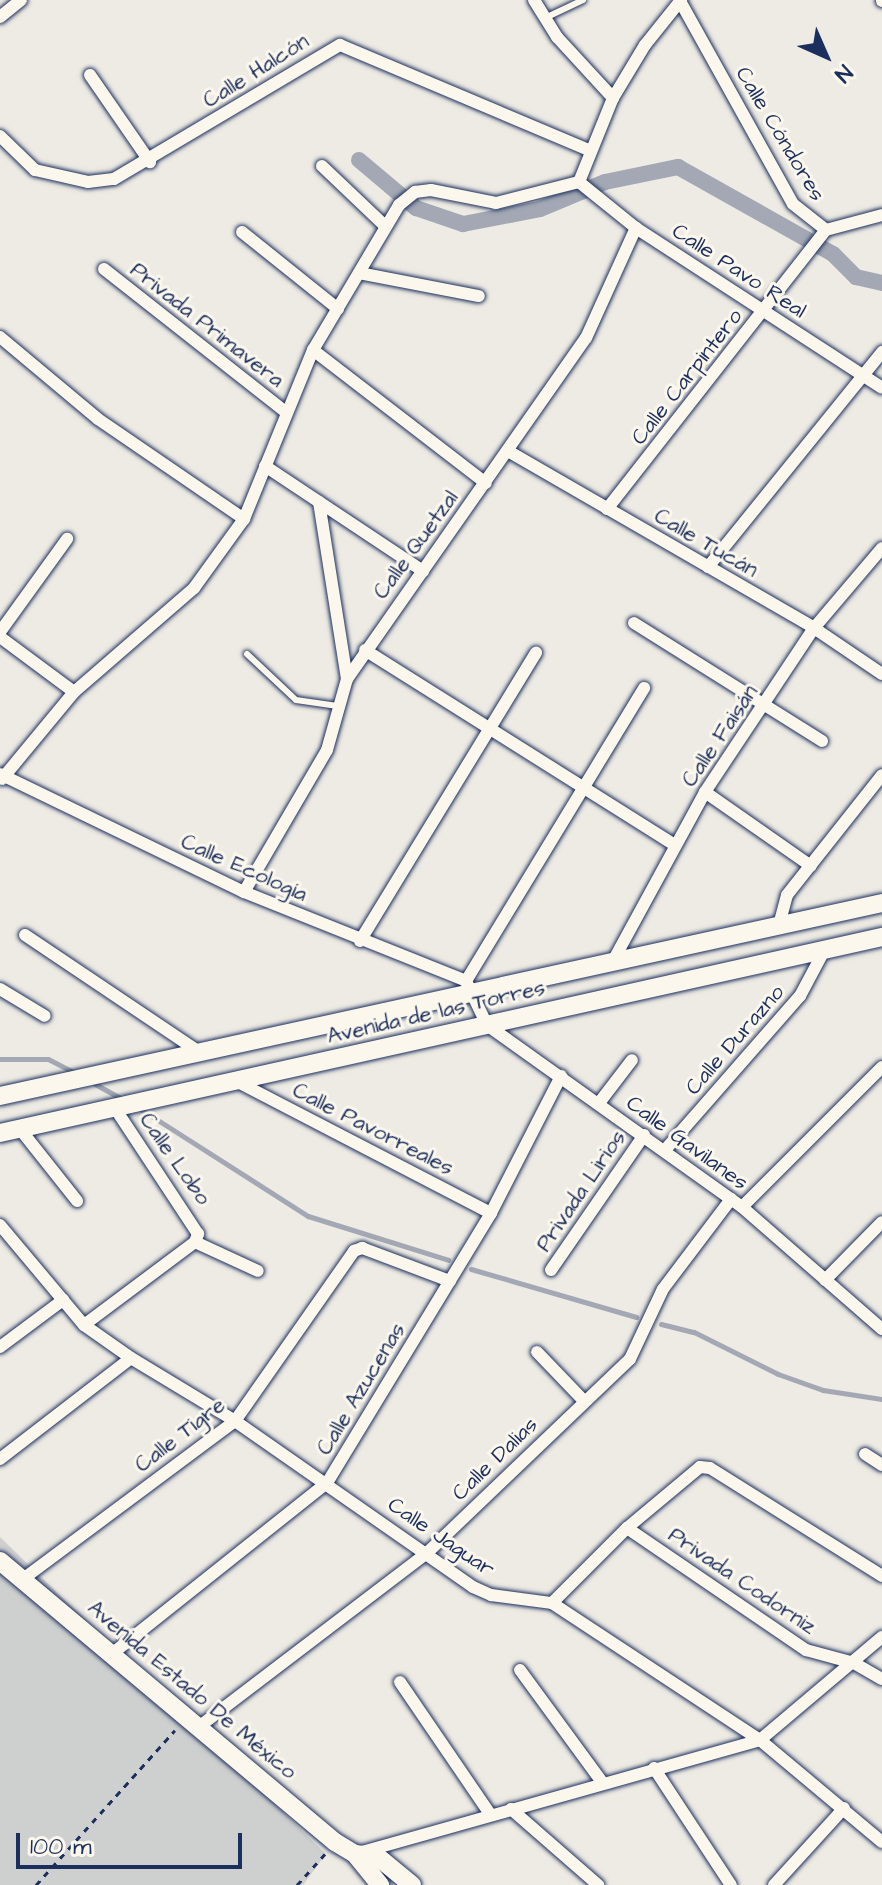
<!DOCTYPE html>
<meta charset="utf-8">
<style>
body{margin:0}
#map{position:relative;width:882px;height:1885px;overflow:hidden;background:#eeebe4;font-family:"Architects Daughter",sans-serif}
div>[style]{position:absolute}
[style*='--x']{left:calc(var(--x)*1px);top:calc(var(--y)*1px);width:calc(var(--w)*1px);rotate:calc(var(--a)*1deg)}
.green>*{inset:0;background:#cecfcf}
.stream>*{height:5px;margin:-2.5px;padding:0 2.5px;transform-origin:2.5px;border-radius:2.5px;background:#a3a8b4}
.canal>*{height:16px;margin:-8px;padding:0 8px;transform-origin:8px;border-radius:8px;background:#a3a8b4}
.path>*{height:3px;margin-top:-1.5px;transform-origin:0;background:repeating-linear-gradient(90deg,#1b2f5e 0 6px,transparent 0 12px)}
.roads{filter:drop-shadow(0 0 2px #1b2f5e) drop-shadow(0 0 2px #1b2f5e)}
.service>*{height:6px;margin:-3px;padding:0 3px;transform-origin:3px;border-radius:3px;background:#fbf7ec}
.minor>*{height:12px;margin:-6px;padding:0 6px;transform-origin:6px;border-radius:6px;background:#fbf7ec}
.secondary>*{height:18px;margin:-9px;padding:0 9px;transform-origin:9px;border-radius:9px;background:#fbf7ec}
span{translate:-50% -50%;white-space:nowrap;text-align:center;line-height:1.15;-webkit-text-stroke:6px #fbf7ec;paint-order:stroke}
.street-label{font-size:22px;color:#1b2f5e}
.north{position:absolute;left:786px;top:16px;width:80px;height:80px;-webkit-text-stroke:6px #fbf7ec;paint-order:stroke;rotate:135deg;font-size:22px;font-weight:700;line-height:32px;text-align:center;color:#1b2f5e}
.north::after{content:'';display:block;margin:auto;width:28px;height:36px;background:#1b2f5e;clip-path:polygon(50% 0,100% 100%,50% 72%,0 100%)}
.scale{position:absolute;left:16px;top:1833px;width:226px;height:36px;box-sizing:border-box;border:4px solid #1b2f5e;border-top:0;padding-left:10px;font-size:24px;line-height:28px;white-space:nowrap;color:#1b2f5e;-webkit-text-stroke:6px #fbf7ec;paint-order:stroke}
</style>
<div id="map">
<div class="green">
<div style="clip-path:polygon(0 1537px,326px 1854px,303px 1885px,0 1885px)"></div>
</div>
<div class="stream">
<div style="--x:0;--y:1059;--w:48;--a:0"></div>
<div style="--x:48;--y:1059;--w:30;--a:27"></div>
<div style="--x:95;--y:1084;--w:31;--a:29"></div>
<div style="--x:142;--y:1110;--w:197;--a:32.6"></div>
<div style="--x:308;--y:1216;--w:147;--a:17.4"></div>
<div style="--x:471;--y:1269;--w:172;--a:16.2"></div>
<div style="--x:661;--y:1324;--w:34;--a:14"></div>
<div style="--x:694;--y:1332;--w:94;--a:26.6"></div>
<div style="--x:778;--y:1374;--w:48;--a:19.6"></div>
<div style="--x:823;--y:1390;--w:60;--a:8.7"></div>
</div>
<div class="canal">
<div style="--x:359;--y:160;--w:75;--a:40.1"></div>
<div style="--x:416;--y:208;--w:50;--a:18.8"></div>
<div style="--x:463;--y:224;--w:78;--a:-11"></div>
<div style="--x:540;--y:209;--w:70;--a:-22.6"></div>
<div style="--x:605;--y:182;--w:75;--a:-11.6"></div>
<div style="--x:678;--y:167;--w:178;--a:29.3"></div>
<div style="--x:833;--y:254;--w:33;--a:45"></div>
<div style="--x:856;--y:277;--w:27;--a:13"></div>
</div>
<div class="path">
<div style="--x:36;--y:1885;--w:208;--a:-48.1"></div>
<div style="--x:297;--y:1885;--w:42;--a:-47.9"></div>
</div>
<div class="roads">
<div class="service">
<div style="--x:545;--y:18;--w:42;--a:-25.3"></div>
<div style="--x:247;--y:654;--w:67;--a:43.2"></div>
<div style="--x:296;--y:700;--w:42;--a:8.1"></div>
</div>
<div class="minor">
<div style="--x:534;--y:0;--w:44;--a:58.1"></div>
<div style="--x:557;--y:37;--w:83;--a:47.4"></div>
<div style="--x:882;--y:0;--w:1;--a:90"></div>
<div style="--x:680;--y:1;--w:232;--a:60.9"></div>
<div style="--x:793;--y:204;--w:42;--a:38.2"></div>
<div style="--x:826;--y:230;--w:58;--a:-15"></div>
<div style="--x:0;--y:17;--w:27;--a:-39"></div>
<div style="--x:90;--y:75;--w:106;--a:55.4"></div>
<div style="--x:0;--y:136;--w:49;--a:44.2"></div>
<div style="--x:35;--y:170;--w:54;--a:12.8"></div>
<div style="--x:88;--y:182;--w:26;--a:-7"></div>
<div style="--x:114;--y:179;--w:263;--a:-30.7"></div>
<div style="--x:340;--y:45;--w:270;--a:22.9"></div>
<div style="--x:322;--y:166;--w:88;--a:43.6"></div>
<div style="--x:579;--y:182;--w:73;--a:38.9"></div>
<div style="--x:636;--y:228;--w:293;--a:33"></div>
<div style="--x:579;--y:182;--w:91;--a:-68"></div>
<div style="--x:613;--y:98;--w:62;--a:-58.9"></div>
<div style="--x:645;--y:45;--w:58;--a:-51.3"></div>
<div style="--x:242;--y:232;--w:123;--a:38.7"></div>
<div style="--x:104;--y:269;--w:231;--a:38.2"></div>
<div style="--x:359;--y:273;--w:122;--a:10.9"></div>
<div style="--x:0;--y:337;--w:128;--a:39.9"></div>
<div style="--x:98;--y:419;--w:177;--a:34.4"></div>
<div style="--x:313;--y:350;--w:218;--a:37.6"></div>
<div style="--x:508;--y:451;--w:354;--a:30"></div>
<div style="--x:814;--y:628;--w:82;--a:34.1"></div>
<div style="--x:265;--y:466;--w:190;--a:33.6"></div>
<div style="--x:319;--y:502;--w:179;--a:81"></div>
<div style="--x:607;--y:509;--w:355;--a:-51.9"></div>
<div style="--x:708;--y:567;--w:277;--a:-51"></div>
<div style="--x:634;--y:623;--w:222;--a:32.1"></div>
<div style="--x:0;--y:632;--w:115;--a:-54.2"></div>
<div style="--x:0;--y:637;--w:92;--a:36.6"></div>
<div style="--x:365;--y:650;--w:364;--a:32.2"></div>
<div style="--x:0;--y:774;--w:271;--a:25.8"></div>
<div style="--x:244;--y:892;--w:239;--a:21.8"></div>
<div style="--x:466;--y:981;--w:49;--a:64.5"></div>
<div style="--x:487;--y:1025;--w:313;--a:35.5"></div>
<div style="--x:742;--y:1207;--w:186;--a:41.1"></div>
<div style="--x:2;--y:779;--w:113;--a:-50.4"></div>
<div style="--x:74;--y:692;--w:159;--a:-40.9"></div>
<div style="--x:194;--y:588;--w:85;--a:-54.1"></div>
<div style="--x:244;--y:519;--w:183;--a:-67.8"></div>
<div style="--x:313;--y:350;--w:169;--a:-59.3"></div>
<div style="--x:399;--y:205;--w:21;--a:-39"></div>
<div style="--x:415;--y:192;--w:16;--a:-7"></div>
<div style="--x:431;--y:190;--w:66;--a:11.3"></div>
<div style="--x:496;--y:203;--w:86;--a:-14.2"></div>
<div style="--x:705;--y:792;--w:129;--a:34.9"></div>
<div style="--x:244;--y:892;--w:164;--a:-59.7"></div>
<div style="--x:327;--y:750;--w:74;--a:-74.3"></div>
<div style="--x:347;--y:679;--w:416;--a:-55"></div>
<div style="--x:586;--y:338;--w:121;--a:-65.6"></div>
<div style="--x:779;--y:925;--w:31;--a:-75"></div>
<div style="--x:787;--y:895;--w:153;--a:-51.6"></div>
<div style="--x:25;--y:935;--w:213;--a:33.9"></div>
<div style="--x:360;--y:941;--w:338;--a:-58.6"></div>
<div style="--x:613;--y:961;--w:192;--a:-61.4"></div>
<div style="--x:705;--y:792;--w:197;--a:-56.4"></div>
<div style="--x:814;--y:628;--w:105;--a:-49.6"></div>
<div style="--x:466;--y:981;--w:343;--a:-58.7"></div>
<div style="--x:0;--y:989;--w:52;--a:31"></div>
<div style="--x:236;--y:1081;--w:287;--a:27.4"></div>
<div style="--x:599;--y:1103;--w:54;--a:-52.5"></div>
<div style="--x:20;--y:1129;--w:92;--a:51.6"></div>
<div style="--x:665;--y:1150;--w:205;--a:-48.8"></div>
<div style="--x:800;--y:996;--w:53;--a:-62"></div>
<div style="--x:742;--y:1207;--w:198;--a:-45"></div>
<div style="--x:0;--y:1225;--w:131;--a:50"></div>
<div style="--x:84;--y:1325;--w:57;--a:35.1"></div>
<div style="--x:131;--y:1358;--w:122;--a:31.2"></div>
<div style="--x:235;--y:1421;--w:290;--a:34.9"></div>
<div style="--x:473;--y:1587;--w:20;--a:24"></div>
<div style="--x:491;--y:1595;--w:62;--a:7.5"></div>
<div style="--x:552;--y:1603;--w:249;--a:33.4"></div>
<div style="--x:760;--y:1740;--w:159;--a:39.9"></div>
<div style="--x:195;--y:1242;--w:69;--a:24.7"></div>
<div style="--x:551;--y:1270;--w:164;--a:-55.4"></div>
<div style="--x:825;--y:1280;--w:81;--a:-45.5"></div>
<div style="--x:84;--y:1325;--w:139;--a:-36.8"></div>
<div style="--x:195;--y:1242;--w:9;--a:-69"></div>
<div style="--x:198;--y:1234;--w:151;--a:-123.4"></div>
<div style="--x:0;--y:1347;--w:79;--a:-36.7"></div>
<div style="--x:537;--y:1352;--w:68;--a:46.2"></div>
<div style="--x:865;--y:1454;--w:20;--a:33"></div>
<div style="--x:0;--y:1459;--w:165;--a:-37.6"></div>
<div style="--x:627;--y:1528;--w:217;--a:34.3"></div>
<div style="--x:806;--y:1650;--w:50;--a:15.2"></div>
<div style="--x:854;--y:1663;--w:32;--a:30"></div>
<div style="--x:23;--y:1579;--w:264;--a:-36.7"></div>
<div style="--x:235;--y:1421;--w:208;--a:-55"></div>
<div style="--x:354;--y:1251;--w:9;--a:-21"></div>
<div style="--x:362;--y:1248;--w:94;--a:20.6"></div>
<div style="--x:552;--y:1603;--w:106;--a:-45"></div>
<div style="--x:627;--y:1528;--w:95;--a:-39.9"></div>
<div style="--x:700;--y:1467;--w:10;--a:6"></div>
<div style="--x:710;--y:1468;--w:203;--a:32.1"></div>
<div style="--x:113;--y:1653;--w:273;--a:-38.5"></div>
<div style="--x:327;--y:1483;--w:316;--a:-58.7"></div>
<div style="--x:491;--y:1213;--w:154;--a:-62.9"></div>
<div style="--x:520;--y:1670;--w:139;--a:53.8"></div>
<div style="--x:400;--y:1682;--w:160;--a:55.7"></div>
<div style="--x:196;--y:1729;--w:292;--a:-37.3"></div>
<div style="--x:428;--y:1552;--w:279;--a:-43.7"></div>
<div style="--x:630;--y:1359;--w:77;--a:-64.8"></div>
<div style="--x:663;--y:1289;--w:113;--a:-52.9"></div>
<div style="--x:654;--y:1768;--w:140;--a:56.7"></div>
<div style="--x:511;--y:1809;--w:116;--a:41.1"></div>
<div style="--x:362;--y:1852;--w:413;--a:-15.7"></div>
<div style="--x:760;--y:1740;--w:160;--a:-40.2"></div>
<div style="--x:774;--y:1885;--w:104;--a:-47.7"></div>
</div>
<div class="secondary">
<div style="--x:0;--y:1096;--w:903;--a:-12.34"></div>
<div style="--x:0;--y:1133;--w:904;--a:-12.53"></div>
<div style="--x:0;--y:1561;--w:437;--a:40"></div>
<div style="--x:335;--y:1842;--w:23;--a:31"></div>
<div style="--x:355;--y:1854;--w:23;--a:7"></div>
<div style="--x:378;--y:1857;--w:44;--a:39.5"></div>
<div style="--x:355;--y:1854;--w:40;--a:51"></div>
</div>
</div>
<div class="street-label">
<span style="left:256px;top:71px;rotate:-32deg">Calle Halcón</span>
<span style="left:780px;top:134px;rotate:59deg">Calle Cóndores</span>
<span style="left:739px;top:271px;rotate:33deg">Calle Pavo Real</span>
<span style="left:207px;top:325px;rotate:38deg">Privada Primavera</span>
<span style="left:687px;top:377px;rotate:-52deg">Calle Carpintero</span>
<span style="left:706px;top:543px;rotate:30deg">Calle Tucán</span>
<span style="left:416px;top:545px;rotate:-54deg">Calle Quetzal</span>
<span style="left:720px;top:736px;rotate:-56deg">Calle Faisán</span>
<span style="left:244px;top:868px;rotate:24deg">Calle Ecología</span>
<span style="left:436px;top:1012px;rotate:-13deg">Avenida de las Torres</span>
<span style="left:735px;top:1040px;rotate:-49deg">Calle Durazno</span>
<span style="left:373px;top:1129px;rotate:27deg">Calle Pavorreales</span>
<span style="left:687px;top:1143px;rotate:36deg">Calle Gavilanes</span>
<span style="left:175px;top:1159px;rotate:55deg">Calle Lobo</span>
<span style="left:581px;top:1191px;rotate:-56deg">Privada Lirios</span>
<span style="left:361px;top:1389px;rotate:-59deg">Calle Azucenas</span>
<span style="left:180px;top:1435px;rotate:-38deg">Calle Tigre</span>
<span style="left:495px;top:1459px;rotate:-44deg">Calle Dalias</span>
<span style="left:441px;top:1537px;rotate:34deg">Calle Jaguar</span>
<span style="left:742px;top:1581px;rotate:34deg">Privada Codorniz</span>
<span style="left:192px;top:1690px;rotate:40deg">Avenida Estado De México</span>
</div>
<div class="north">N</div>
<div class="scale">100 m</div>
</div>
